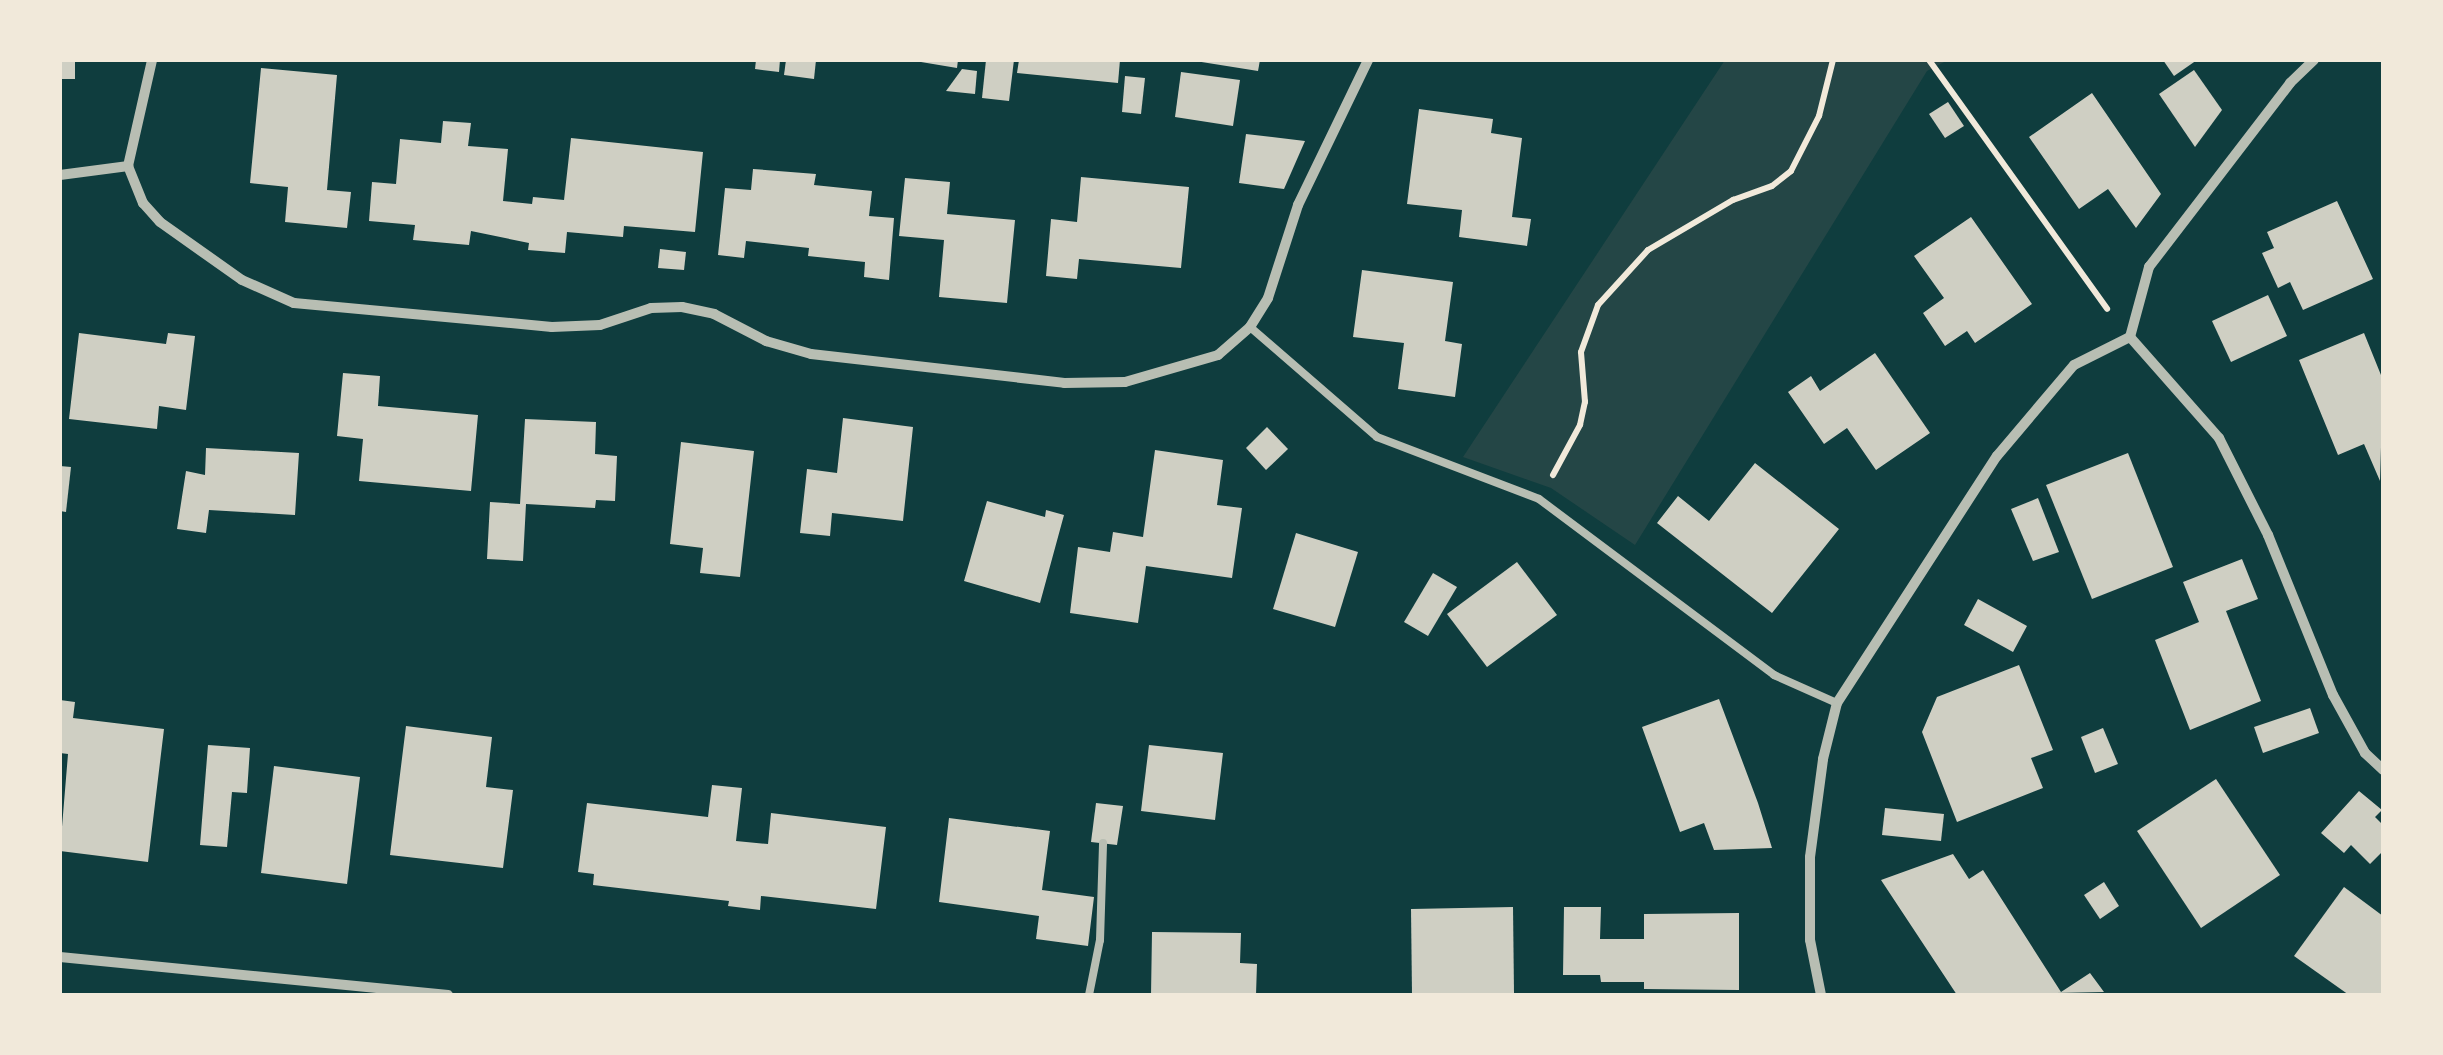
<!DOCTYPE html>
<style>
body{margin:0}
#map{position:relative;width:2443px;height:1055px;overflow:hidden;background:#0f3d3e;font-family:Inter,sans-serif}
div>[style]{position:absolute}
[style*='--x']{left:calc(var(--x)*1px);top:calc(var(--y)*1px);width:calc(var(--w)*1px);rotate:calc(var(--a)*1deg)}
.green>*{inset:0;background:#244646}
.building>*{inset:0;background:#cfcfc3}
.path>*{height:6px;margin:-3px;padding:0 3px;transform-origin:3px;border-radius:3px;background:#f1e9da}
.service>*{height:8px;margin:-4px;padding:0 4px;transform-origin:4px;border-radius:4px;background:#b8beb3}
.minor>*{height:10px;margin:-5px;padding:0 5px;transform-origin:5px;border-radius:5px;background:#b8beb3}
span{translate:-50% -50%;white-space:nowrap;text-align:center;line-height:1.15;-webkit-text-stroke:10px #f1e9da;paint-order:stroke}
.frame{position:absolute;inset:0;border:62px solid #f1e9da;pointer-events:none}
</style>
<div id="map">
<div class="green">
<div style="clip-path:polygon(1725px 60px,1948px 60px,1927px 71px,1635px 545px,1551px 488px,1463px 457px)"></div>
</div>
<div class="building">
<div style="clip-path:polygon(60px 60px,75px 60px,75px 79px,60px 79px)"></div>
<div style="clip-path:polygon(756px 60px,780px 60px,779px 72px,755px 69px)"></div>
<div style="clip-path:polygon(786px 60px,816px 60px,814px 79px,784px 75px)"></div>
<div style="clip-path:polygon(909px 60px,958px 60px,957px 68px)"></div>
<div style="clip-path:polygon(986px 60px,1014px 60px,1009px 101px,982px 98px)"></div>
<div style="clip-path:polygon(1019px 60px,1120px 60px,1118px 83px,1017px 73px)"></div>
<div style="clip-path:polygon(1189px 60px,1260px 60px,1258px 71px)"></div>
<div style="clip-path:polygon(2163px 60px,2197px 60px,2174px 76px)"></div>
<div style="clip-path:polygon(261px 68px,337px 75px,327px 190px,351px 192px,347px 228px,285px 222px,288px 187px,250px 183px)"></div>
<div style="clip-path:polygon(962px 69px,977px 71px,975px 94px,946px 91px)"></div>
<div style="clip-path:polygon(2194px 70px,2222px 110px,2195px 147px,2159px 94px)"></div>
<div style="clip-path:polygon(1181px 72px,1240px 80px,1233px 126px,1175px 117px)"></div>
<div style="clip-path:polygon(1125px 76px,1145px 78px,1141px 114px,1122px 112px)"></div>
<div style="clip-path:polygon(2092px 93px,2161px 194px,2136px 228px,2108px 189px,2079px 209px,2029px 137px)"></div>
<div style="clip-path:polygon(1948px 102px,1964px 126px,1945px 138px,1929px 114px)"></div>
<div style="clip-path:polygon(1419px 109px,1493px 119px,1491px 133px,1522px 138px,1512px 217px,1531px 219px,1527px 246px,1459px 237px,1462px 210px,1407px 204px)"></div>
<div style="clip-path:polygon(443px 121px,471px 123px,468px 146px,508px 149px,503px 201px,532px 204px,533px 197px,564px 200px,571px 138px,703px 152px,695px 232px,624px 226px,623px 237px,567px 232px,565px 253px,528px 250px,529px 243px,471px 231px,469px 245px,413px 240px,415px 225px,369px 221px,372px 182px,396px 184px,400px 139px,441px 143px)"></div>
<div style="clip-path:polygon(1246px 134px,1305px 141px,1284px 189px,1239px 183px)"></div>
<div style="clip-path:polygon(753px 169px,816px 174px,814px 185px,872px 191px,869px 216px,894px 218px,889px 280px,864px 277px,865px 262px,808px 256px,809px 248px,746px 241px,744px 258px,718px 255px,725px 188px,751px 190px)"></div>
<div style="clip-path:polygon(1081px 177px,1189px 187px,1181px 268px,1079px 259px,1077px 279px,1046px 276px,1051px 219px,1077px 222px)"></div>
<div style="clip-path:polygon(905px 178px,950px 182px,947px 214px,1015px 220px,1007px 303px,939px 297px,944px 240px,899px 236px)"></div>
<div style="clip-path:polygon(2337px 201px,2373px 279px,2303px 310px,2290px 282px,2278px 288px,2262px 253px,2274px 248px,2267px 232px)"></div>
<div style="clip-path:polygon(1971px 217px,2032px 304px,1975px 343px,1967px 331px,1945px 346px,1923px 313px,1944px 298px,1914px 256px)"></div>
<div style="clip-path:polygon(660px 249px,686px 252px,684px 270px,658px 268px)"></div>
<div style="clip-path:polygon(1362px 270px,1453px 282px,1445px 341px,1462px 344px,1455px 397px,1398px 389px,1404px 343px,1353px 337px)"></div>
<div style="clip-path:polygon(2268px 295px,2287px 336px,2231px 362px,2212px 321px)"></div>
<div style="clip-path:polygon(79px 333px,166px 344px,168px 333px,195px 336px,186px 410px,159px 406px,157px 429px,69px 419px)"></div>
<div style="clip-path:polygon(2364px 333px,2383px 380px,2380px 481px,2364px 444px,2338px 455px,2299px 360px)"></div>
<div style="clip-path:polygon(1875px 353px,1930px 433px,1876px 470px,1847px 428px,1824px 444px,1788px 392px,1811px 376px,1820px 391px)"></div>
<div style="clip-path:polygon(343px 373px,380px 376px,378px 406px,478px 415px,471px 491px,359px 481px,363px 439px,337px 436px)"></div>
<div style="clip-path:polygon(843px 418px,913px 427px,903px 521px,832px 513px,830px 536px,800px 533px,807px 469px,837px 473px)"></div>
<div style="clip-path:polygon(525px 419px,596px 422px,595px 454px,617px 456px,615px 501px,596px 500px,595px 508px,526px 504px,523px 561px,487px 559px,490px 502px,520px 504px)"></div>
<div style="clip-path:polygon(1267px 427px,1288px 449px,1266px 470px,1246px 448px)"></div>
<div style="clip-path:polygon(681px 442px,754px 451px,740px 577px,700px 573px,703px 548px,670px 544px)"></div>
<div style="clip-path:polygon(206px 448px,299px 453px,295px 515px,209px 510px,206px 533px,177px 529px,186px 471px,205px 475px)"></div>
<div style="clip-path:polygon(1155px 450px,1223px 460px,1217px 505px,1242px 508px,1232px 578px,1146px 566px,1138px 623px,1070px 613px,1078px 547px,1110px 552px,1113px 532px,1143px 537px)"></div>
<div style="clip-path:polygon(2128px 453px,2173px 567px,2092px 599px,2046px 485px)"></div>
<div style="clip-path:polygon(1755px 463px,1839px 529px,1772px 613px,1657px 523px,1678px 496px,1709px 521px)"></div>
<div style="clip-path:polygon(60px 466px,71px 467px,66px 512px,60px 511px)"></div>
<div style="clip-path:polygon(2038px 498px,2059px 552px,2033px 561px,2011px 509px)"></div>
<div style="clip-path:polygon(987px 501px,1045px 517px,1046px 510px,1064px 515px,1040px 603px,964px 581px)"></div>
<div style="clip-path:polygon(1296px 533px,1358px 552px,1335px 627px,1273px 609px)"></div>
<div style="clip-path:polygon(2242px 559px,2258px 599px,2226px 611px,2261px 701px,2190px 730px,2155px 640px,2199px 622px,2183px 582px)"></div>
<div style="clip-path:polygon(1517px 562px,1557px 615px,1487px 667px,1447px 614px)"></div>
<div style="clip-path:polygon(1433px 573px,1457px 587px,1428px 636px,1404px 622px)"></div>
<div style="clip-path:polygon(1978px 599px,2027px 626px,2013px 652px,1964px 625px)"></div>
<div style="clip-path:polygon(2019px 665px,2053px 750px,2031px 758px,2043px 788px,1957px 822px,1922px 732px,1937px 697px)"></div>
<div style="clip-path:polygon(1719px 699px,1758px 803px,1772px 848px,1714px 850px,1704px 823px,1680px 832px,1642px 727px)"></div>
<div style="clip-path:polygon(60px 700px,75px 702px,73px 718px,164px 729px,148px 862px,60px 851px,68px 754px,60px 753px)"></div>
<div style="clip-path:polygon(2310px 708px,2319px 733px,2263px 753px,2254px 727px)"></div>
<div style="clip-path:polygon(406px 726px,492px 737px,486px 787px,513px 790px,503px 868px,390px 855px)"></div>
<div style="clip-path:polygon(2103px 728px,2118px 764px,2095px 773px,2081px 737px)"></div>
<div style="clip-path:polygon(208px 745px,250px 748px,247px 793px,232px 792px,227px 847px,200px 845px)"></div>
<div style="clip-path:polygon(1149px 745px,1223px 753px,1215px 820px,1141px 811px)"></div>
<div style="clip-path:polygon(274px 766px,360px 777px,347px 884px,261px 873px)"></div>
<div style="clip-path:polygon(2216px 779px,2280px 875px,2201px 928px,2137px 831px)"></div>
<div style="clip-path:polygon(712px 785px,742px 788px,736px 841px,768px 844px,771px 813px,886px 827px,876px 909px,761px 896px,760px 910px,728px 906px,729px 901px,593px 885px,594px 874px,578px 872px,587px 803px,708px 817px)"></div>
<div style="clip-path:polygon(2359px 791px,2382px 810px,2375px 817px,2383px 825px,2383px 851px,2370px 864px,2351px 845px,2344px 853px,2321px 833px)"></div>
<div style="clip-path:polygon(1096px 803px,1123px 806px,1117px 845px,1091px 842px)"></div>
<div style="clip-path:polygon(1885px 808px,1944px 814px,1941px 841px,1882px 835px)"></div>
<div style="clip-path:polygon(949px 818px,1050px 831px,1042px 890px,1094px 897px,1088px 946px,1036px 939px,1039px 916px,939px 902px)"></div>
<div style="clip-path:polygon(1953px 854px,1969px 879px,1983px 870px,2061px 992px,2090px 973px,2104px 992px,1957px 995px,1881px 880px)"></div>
<div style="clip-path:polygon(2104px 882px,2119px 906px,2100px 919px,2084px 895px)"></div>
<div style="clip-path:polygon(2344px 887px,2383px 916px,2383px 995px,2349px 995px,2294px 956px)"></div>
<div style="clip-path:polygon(1513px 907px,1514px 993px,1412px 995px,1411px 909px)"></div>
<div style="clip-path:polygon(1564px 907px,1601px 907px,1600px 939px,1644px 939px,1644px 914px,1739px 913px,1739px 990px,1644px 989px,1644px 982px,1601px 982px,1600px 975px,1563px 975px)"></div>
<div style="clip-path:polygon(1152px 932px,1241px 933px,1240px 963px,1257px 964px,1256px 995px,1151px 995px)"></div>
</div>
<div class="path">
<div style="--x:1929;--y:60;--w:306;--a:54.4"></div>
<div style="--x:1553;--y:475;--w:57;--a:-61.6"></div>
<div style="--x:1580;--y:425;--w:24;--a:-78"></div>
<div style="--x:1585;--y:402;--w:50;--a:-94.6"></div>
<div style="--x:1581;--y:352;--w:50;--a:-70.1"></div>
<div style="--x:1598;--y:305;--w:74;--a:-47.7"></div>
<div style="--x:1648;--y:250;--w:99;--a:-30.5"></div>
<div style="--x:1733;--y:200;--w:41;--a:-19.7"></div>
<div style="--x:1772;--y:186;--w:24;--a:-38"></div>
<div style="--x:1791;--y:171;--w:62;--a:-63"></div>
<div style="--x:1819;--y:116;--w:58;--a:-76"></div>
</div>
<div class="service">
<div style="--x:1250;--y:327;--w:168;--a:40.9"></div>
<div style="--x:1377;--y:437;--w:173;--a:20.9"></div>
<div style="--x:1539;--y:499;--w:294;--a:36.8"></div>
<div style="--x:1774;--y:675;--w:69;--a:24"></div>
<div style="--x:1089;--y:995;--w:56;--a:-78.7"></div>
<div style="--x:1100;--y:940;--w:97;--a:-88.2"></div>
</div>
<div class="minor">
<div style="--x:128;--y:166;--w:109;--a:-77.2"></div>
<div style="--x:60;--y:175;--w:69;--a:-7.5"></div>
<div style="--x:128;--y:166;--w:40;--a:68"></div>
<div style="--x:143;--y:203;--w:25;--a:48"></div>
<div style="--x:160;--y:222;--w:100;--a:35.3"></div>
<div style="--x:242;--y:280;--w:57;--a:23.9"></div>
<div style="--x:294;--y:303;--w:259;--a:5.3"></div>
<div style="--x:552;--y:327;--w:48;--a:-2.4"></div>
<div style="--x:600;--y:325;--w:54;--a:-18.4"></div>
<div style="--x:651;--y:308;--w:31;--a:-2"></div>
<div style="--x:682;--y:307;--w:33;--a:12"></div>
<div style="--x:714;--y:314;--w:59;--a:27.4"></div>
<div style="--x:766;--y:341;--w:47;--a:16.1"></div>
<div style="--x:811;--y:354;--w:255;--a:6.5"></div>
<div style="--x:1064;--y:383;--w:61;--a:-0.9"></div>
<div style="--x:1125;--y:382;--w:97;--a:-16.2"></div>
<div style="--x:1218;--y:355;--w:43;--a:-41.2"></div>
<div style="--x:1250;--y:327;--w:34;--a:-58"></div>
<div style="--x:1268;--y:298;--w:98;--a:-72.1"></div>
<div style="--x:1298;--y:205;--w:161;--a:-64.2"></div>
<div style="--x:2130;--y:337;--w:135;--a:48.6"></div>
<div style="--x:2219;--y:438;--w:109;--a:63.2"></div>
<div style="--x:2268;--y:535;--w:173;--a:67.9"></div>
<div style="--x:2333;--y:695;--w:66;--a:61.1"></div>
<div style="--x:2365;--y:753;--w:25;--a:43"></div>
<div style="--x:60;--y:957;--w:390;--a:5.6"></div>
<div style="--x:1821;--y:995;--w:56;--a:-101.3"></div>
<div style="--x:1810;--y:940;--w:83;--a:-90"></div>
<div style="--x:1810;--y:857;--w:99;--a:-82.4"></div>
<div style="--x:1823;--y:759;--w:58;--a:-76"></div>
<div style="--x:1837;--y:703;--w:294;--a:-57.1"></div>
<div style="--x:1997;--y:456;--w:119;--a:-49.8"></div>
<div style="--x:2074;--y:365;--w:63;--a:-26.6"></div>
<div style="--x:2130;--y:337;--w:73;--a:-74.8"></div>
<div style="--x:2149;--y:267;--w:232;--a:-52.5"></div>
<div style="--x:2290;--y:83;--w:33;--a:-44"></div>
</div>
<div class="frame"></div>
</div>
